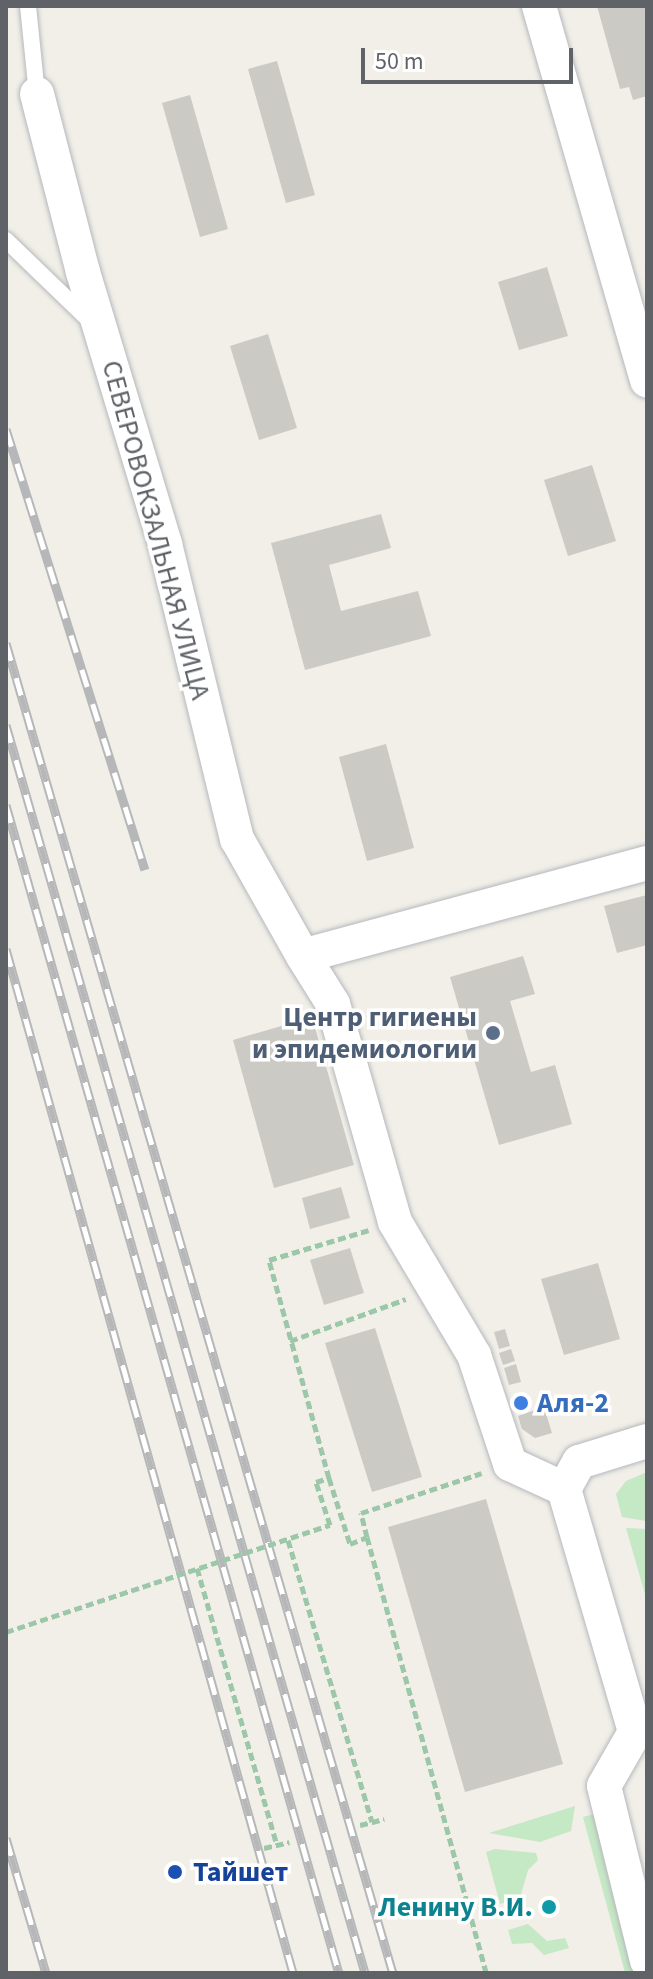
<!DOCTYPE html>
<meta charset="utf-8">
<style>
body{margin:0}
#map{position:relative;width:653px;height:1979px;overflow:hidden;background:#f1efe8;font-family:"Source Sans 3",sans-serif}
div>[style]{position:absolute}
[style*='--x']{left:calc(var(--x)*1px);top:calc(var(--y)*1px);width:calc(var(--w)*1px);rotate:calc(var(--a)*1deg)}
.green>*{inset:0;background:#c5e8c5}
.building>*{inset:0;background:#cccac5}
.path>*{height:5px;margin-top:-2.5px;transform-origin:0;background:repeating-linear-gradient(90deg,#9cc7a9 0 8px,transparent 0 12px)}
.roads{filter:drop-shadow(0 0 2px #b5b8bc) drop-shadow(0 0 2px #b5b8bc)}
.service>*{height:16px;margin:-8px;padding:0 8px;transform-origin:8px;border-radius:8px;background:#fff}
.minor>*{height:34px;margin:-17px;padding:0 17px;transform-origin:17px;border-radius:17px;background:#fff}
.rail>*{height:9px;margin-top:-4.5px;transform-origin:0;background:repeating-linear-gradient(90deg,#fff 0 18px,#b6b7b8 0 36px);box-sizing:border-box;border-block:2px solid #b6b7b8}
.path-bridge>*{height:5px;margin-top:-2.5px;transform-origin:0;background:repeating-linear-gradient(90deg,#9cc7a9 0 8px,transparent 0 12px)}
.dots>*{width:22px;height:22px;translate:-50% -50%;box-sizing:border-box;border:4px solid #fff;border-radius:50%}
span{translate:-50% -50%;white-space:nowrap;text-align:center;line-height:1.15;-webkit-text-stroke:7px #fff;paint-order:stroke}
.street-label{font-size:28px;color:#5f6368}
.service-label{font-size:28px;color:#4e5e75;font-weight:700}
.right{translate:-100% -50%;text-align:right}
.shop-label{font-size:28px;color:#366cbe;font-weight:700}
.left{translate:0 -50%;text-align:left}
.transit-label{font-size:28px;color:#164399;font-weight:700}
.culture-label{font-size:28px;color:#0d838f;font-weight:700}
.frame{position:absolute;inset:0;border:8px solid #5f6368;pointer-events:none}
.scale{position:absolute;left:361px;top:48px;width:212px;height:36px;box-sizing:border-box;border:4px solid #5f6368;border-top:0;padding-left:10px;font-size:24px;line-height:28px;white-space:nowrap;color:#5f6368;-webkit-text-stroke:6px #fff;paint-order:stroke}
</style>
<div id="map">
<div class="green">
<div style="clip-path:polygon(647px 1472px,646px 1521px,622px 1517px,616px 1494px,626px 1481px)"></div>
<div style="clip-path:polygon(626px 1528px,647px 1529px,645px 1594px)"></div>
<div style="clip-path:polygon(575px 1806px,571px 1831px,540px 1842px,489px 1833px)"></div>
<div style="clip-path:polygon(594px 1814px,637px 1973px,625px 1973px,583px 1817px)"></div>
<div style="clip-path:polygon(495px 1849px,536px 1853px,538px 1860px,528px 1870px,520px 1898px,500px 1904px,486px 1852px)"></div>
<div style="clip-path:polygon(528px 1924px,547px 1941px,565px 1938px,569px 1948px,544px 1955px,532px 1943px,512px 1944px,508px 1930px)"></div>
</div>
<div class="building">
<div style="clip-path:polygon(597px 6px,647px 6px,647px 96px,633px 100px,629px 87px,620px 89px)"></div>
<div style="clip-path:polygon(277px 61px,315px 195px,286px 203px,248px 69px)"></div>
<div style="clip-path:polygon(190px 95px,228px 229px,200px 237px,162px 103px)"></div>
<div style="clip-path:polygon(547px 267px,568px 336px,519px 350px,498px 282px)"></div>
<div style="clip-path:polygon(268px 334px,297px 428px,259px 440px,230px 346px)"></div>
<div style="clip-path:polygon(592px 465px,616px 541px,568px 556px,544px 480px)"></div>
<div style="clip-path:polygon(381px 514px,391px 548px,329px 565px,341px 611px,418px 591px,431px 636px,305px 670px,271px 543px)"></div>
<div style="clip-path:polygon(386px 744px,414px 848px,367px 861px,339px 757px)"></div>
<div style="clip-path:polygon(647px 895px,647px 945px,617px 953px,604px 906px)"></div>
<div style="clip-path:polygon(523px 956px,535px 994px,510px 1001px,531px 1072px,555px 1065px,572px 1124px,499px 1145px,450px 977px)"></div>
<div style="clip-path:polygon(312px 1017px,354px 1165px,274px 1188px,233px 1040px)"></div>
<div style="clip-path:polygon(341px 1187px,350px 1218px,310px 1229px,302px 1198px)"></div>
<div style="clip-path:polygon(350px 1248px,364px 1293px,324px 1305px,310px 1260px)"></div>
<div style="clip-path:polygon(598px 1263px,620px 1339px,564px 1355px,541px 1279px)"></div>
<div style="clip-path:polygon(375px 1328px,422px 1477px,372px 1492px,325px 1343px)"></div>
<div style="clip-path:polygon(505px 1329px,510px 1346px,499px 1349px,494px 1332px)"></div>
<div style="clip-path:polygon(511px 1349px,515px 1361px,503px 1365px,499px 1353px)"></div>
<div style="clip-path:polygon(516px 1364px,521px 1382px,509px 1385px,504px 1368px)"></div>
<div style="clip-path:polygon(525px 1394px,529px 1409px,517px 1413px,513px 1398px)"></div>
<div style="clip-path:polygon(544px 1407px,552px 1433px,535px 1438px,522px 1429px,518px 1416px)"></div>
<div style="clip-path:polygon(486px 1499px,563px 1764px,465px 1792px,388px 1527px)"></div>
</div>
<div class="path">
<div style="--x:290;--y:1341;--w:123;--a:-19.9"></div>
<div style="--x:329;--y:1478;--w:226;--a:-105.4"></div>
<div style="--x:269;--y:1260;--w:104;--a:-16.7"></div>
<div style="--x:330;--y:1525;--w:45;--a:-108"></div>
<div style="--x:316;--y:1482;--w:14;--a:-17"></div>
<div style="--x:329;--y:1478;--w:69;--a:72.3"></div>
<div style="--x:350;--y:1544;--w:18;--a:-22"></div>
<div style="--x:367;--y:1537;--w:25;--a:-104"></div>
<div style="--x:361;--y:1513;--w:127;--a:-18.3"></div>
<div style="--x:367;--y:1537;--w:452;--a:74.7"></div>
<div style="--x:288;--y:1540;--w:294;--a:73.4"></div>
<div style="--x:197;--y:1568;--w:288;--a:73.9"></div>
<div style="--x:360;--y:1825;--w:25;--a:-14"></div>
<div style="--x:264;--y:1848;--w:26;--a:-13"></div>
</div>
<div class="roads">
<div class="service">
<div style="--x:28;--y:6;--w:88;--a:84.2"></div>
<div style="--x:6;--y:240;--w:120;--a:44"></div>
</div>
<div class="minor">
<div style="--x:539;--y:6;--w:390;--a:73.9"></div>
<div style="--x:37;--y:94;--w:184;--a:75.5"></div>
<div style="--x:83;--y:272;--w:284;--a:73.2"></div>
<div style="--x:165;--y:544;--w:304;--a:76.3"></div>
<div style="--x:237;--y:839;--w:134;--a:60.6"></div>
<div style="--x:647;--y:863;--w:356;--a:164.9"></div>
<div style="--x:303;--y:956;--w:57;--a:58"></div>
<div style="--x:333;--y:1004;--w:227;--a:74.1"></div>
<div style="--x:395;--y:1222;--w:155;--a:59.3"></div>
<div style="--x:474;--y:1355;--w:115;--a:71.7"></div>
<div style="--x:510;--y:1464;--w:60;--a:24.8"></div>
<div style="--x:564;--y:1489;--w:253;--a:73.7"></div>
<div style="--x:635;--y:1732;--w:62;--a:119.9"></div>
<div style="--x:604;--y:1786;--w:180;--a:76.2"></div>
<div style="--x:564;--y:1489;--w:31;--a:-61"></div>
<div style="--x:579;--y:1462;--w:71;--a:-17.2"></div>
</div>
</div>
<div class="rail">
<div style="--x:6;--y:429;--w:462;--a:72.5"></div>
<div style="--x:6;--y:643;--w:1385;--a:73.78"></div>
<div style="--x:6;--y:725;--w:1299;--a:73.95"></div>
<div style="--x:6;--y:805;--w:1215;--a:74.09"></div>
<div style="--x:6;--y:949;--w:1063;--a:74.34"></div>
<div style="--x:6;--y:1838;--w:141;--a:73.5"></div>
</div>
<div class="path-bridge">
<div style="--x:6;--y:1632;--w:341;--a:-18.3"></div>
</div>
<div class="dots">
<div style="left:493px;top:1033px;background:#5c6f8a"></div>
<div style="left:521px;top:1403px;background:#3f7fe0"></div>
<div style="left:175px;top:1872px;background:#1a4fb4"></div>
<div style="left:549px;top:1907px;background:#0f9aa8"></div>
</div>
<div class="street-label">
<span style="left:156px;top:530px;rotate:75deg">СЕВЕРОВОКЗАЛЬНАЯ УЛИЦА</span>
</div>
<div class="service-label">
<span class="right" style="left:477px;top:1033px">Центр гигиены<br>и эпидемиологии</span>
</div>
<div class="shop-label">
<span class="left" style="left:537px;top:1403px">Аля-2</span>
</div>
<div class="transit-label">
<span class="left" style="left:193px;top:1872px">Тайшет</span>
</div>
<div class="culture-label">
<span class="right" style="left:533px;top:1907px">Ленину В.И.</span>
</div>
<div class="frame"></div>
<div class="scale">50 m</div>
</div>
